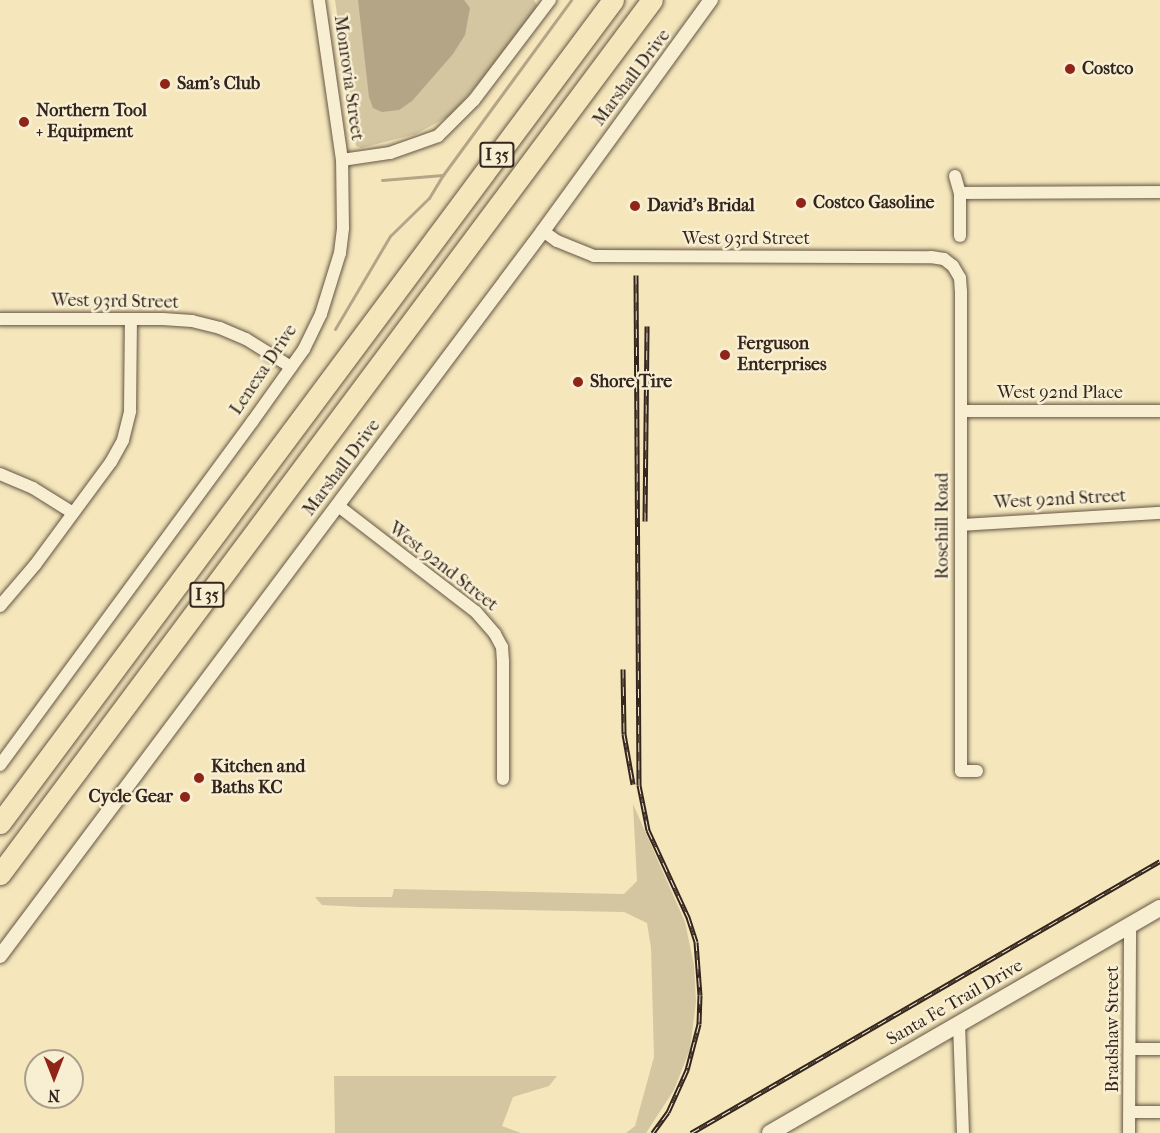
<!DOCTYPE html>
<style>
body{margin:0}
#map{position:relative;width:1160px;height:1133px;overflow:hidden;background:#f5e7bb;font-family:"IM FELL French Canon",serif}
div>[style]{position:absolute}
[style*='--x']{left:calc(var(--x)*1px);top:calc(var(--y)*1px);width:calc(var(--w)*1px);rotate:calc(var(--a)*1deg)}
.green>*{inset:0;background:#d4c6a0}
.water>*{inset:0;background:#b3a586}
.stream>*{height:3px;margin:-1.5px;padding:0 1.5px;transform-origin:1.5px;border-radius:1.5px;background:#b3a586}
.roads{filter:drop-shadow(0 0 2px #645645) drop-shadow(0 0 2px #645645)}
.minor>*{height:12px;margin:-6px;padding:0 6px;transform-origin:6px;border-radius:6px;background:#f8efd3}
.tertiary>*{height:14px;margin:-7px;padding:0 7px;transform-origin:7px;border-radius:7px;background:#f8efd3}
.secondary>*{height:16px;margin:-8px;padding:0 8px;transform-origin:8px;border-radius:8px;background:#f8efd3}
.motorway>*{height:21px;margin:-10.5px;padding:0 10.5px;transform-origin:10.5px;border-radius:10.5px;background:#f5e7bb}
.rail>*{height:5px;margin-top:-2.5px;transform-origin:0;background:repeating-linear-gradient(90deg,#f8efd3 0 9px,#33251e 0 18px);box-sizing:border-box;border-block:2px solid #33251e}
.dots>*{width:16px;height:16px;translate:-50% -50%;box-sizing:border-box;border:3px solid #f8efd3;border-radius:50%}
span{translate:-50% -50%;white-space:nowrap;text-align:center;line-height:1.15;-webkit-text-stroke:5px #f8efd3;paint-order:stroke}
.shield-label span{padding:2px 4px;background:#f8efd3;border:2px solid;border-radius:4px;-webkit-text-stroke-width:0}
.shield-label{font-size:16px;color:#33251e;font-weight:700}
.poi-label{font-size:18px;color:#33251e;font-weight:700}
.left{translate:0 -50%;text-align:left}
.right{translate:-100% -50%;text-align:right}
.street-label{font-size:18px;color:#33251e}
.north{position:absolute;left:24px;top:1049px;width:60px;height:60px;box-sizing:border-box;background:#f8efd3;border:2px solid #a99e8b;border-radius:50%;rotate:180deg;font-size:16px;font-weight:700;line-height:24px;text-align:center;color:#33251e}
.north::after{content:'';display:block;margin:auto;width:21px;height:27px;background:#8f2418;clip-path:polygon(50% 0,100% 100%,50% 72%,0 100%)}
</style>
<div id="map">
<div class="green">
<div style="clip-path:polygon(335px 0,534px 0,538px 7px,518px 37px,451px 115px,416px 134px,361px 148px,356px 146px,354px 135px)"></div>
<div style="clip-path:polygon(633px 804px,685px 922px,694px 965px,696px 1002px,690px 1049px,674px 1090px,646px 1133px,626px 1133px,635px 1126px,654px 1057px,651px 948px,647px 923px,624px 912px,359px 907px,322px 905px,315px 897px,392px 897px,394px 889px,624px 894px,637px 881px)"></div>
<div style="clip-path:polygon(334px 1076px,557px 1076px,549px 1086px,513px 1097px,502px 1126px,521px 1133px,335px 1133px)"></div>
</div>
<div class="water">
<div style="clip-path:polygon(358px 0,464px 0,470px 8px,465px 35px,453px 54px,412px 101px,399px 110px,382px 112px,373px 108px,369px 97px)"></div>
</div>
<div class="stream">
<div style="--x:382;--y:180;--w:61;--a:-4.7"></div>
<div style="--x:443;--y:175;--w:217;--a:-53.8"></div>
<div style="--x:335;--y:329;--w:108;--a:-59.4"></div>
<div style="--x:390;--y:236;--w:54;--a:-44.3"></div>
<div style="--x:429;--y:198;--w:27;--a:-59"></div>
</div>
<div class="roads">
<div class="minor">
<div style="--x:342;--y:160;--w:49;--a:-8.3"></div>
<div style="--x:390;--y:153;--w:51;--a:-19.5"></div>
<div style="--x:438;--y:136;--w:51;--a:-45"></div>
<div style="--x:474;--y:100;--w:126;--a:-52.8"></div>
<div style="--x:955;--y:176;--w:18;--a:74"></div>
<div style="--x:960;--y:193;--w:43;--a:90"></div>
<div style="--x:960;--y:193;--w:200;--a:-0.3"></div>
<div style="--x:543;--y:231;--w:17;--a:36"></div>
<div style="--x:557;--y:241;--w:40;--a:22"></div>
<div style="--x:594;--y:256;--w:337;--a:0.2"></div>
<div style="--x:931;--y:257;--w:13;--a:9"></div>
<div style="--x:944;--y:259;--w:11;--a:38"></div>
<div style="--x:953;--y:266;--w:14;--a:60"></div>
<div style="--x:960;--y:278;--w:13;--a:86"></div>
<div style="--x:961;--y:291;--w:480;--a:90"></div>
<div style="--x:961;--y:771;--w:16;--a:0"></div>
<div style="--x:0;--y:319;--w:163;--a:0"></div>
<div style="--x:163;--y:319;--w:29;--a:4"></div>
<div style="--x:192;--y:321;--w:29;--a:14"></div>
<div style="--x:220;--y:328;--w:28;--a:23"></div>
<div style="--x:246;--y:339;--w:53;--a:31.9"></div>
<div style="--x:961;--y:411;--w:199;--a:0"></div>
<div style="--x:0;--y:474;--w:36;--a:23"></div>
<div style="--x:33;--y:488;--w:47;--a:32"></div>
<div style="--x:337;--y:505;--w:175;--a:37.6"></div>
<div style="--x:476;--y:612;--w:29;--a:49"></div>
<div style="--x:495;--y:634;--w:15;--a:62"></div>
<div style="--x:502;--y:647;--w:14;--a:86"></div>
<div style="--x:503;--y:661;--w:118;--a:90"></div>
<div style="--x:961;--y:525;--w:199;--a:-3.5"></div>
<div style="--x:0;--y:606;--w:54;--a:-49.5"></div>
<div style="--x:35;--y:565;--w:128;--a:-53.6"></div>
<div style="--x:111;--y:462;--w:25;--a:-61"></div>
<div style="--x:123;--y:440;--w:30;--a:-76"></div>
<div style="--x:130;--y:411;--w:92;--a:-89.4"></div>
<div style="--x:0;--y:765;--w:426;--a:-53.7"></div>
<div style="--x:252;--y:422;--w:90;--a:-54.5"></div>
<div style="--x:304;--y:349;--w:39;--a:-64"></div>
<div style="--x:321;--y:314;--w:64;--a:-72.7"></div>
<div style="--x:340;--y:253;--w:25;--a:-83"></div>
<div style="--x:343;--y:228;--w:68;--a:-90.8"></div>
<div style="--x:342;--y:160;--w:162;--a:-98.2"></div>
<div style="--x:959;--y:1024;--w:109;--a:87.9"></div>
<div style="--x:1130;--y:1049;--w:30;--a:0"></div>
<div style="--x:1131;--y:1112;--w:29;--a:0"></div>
<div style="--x:1129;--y:1133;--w:209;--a:-89.7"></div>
</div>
<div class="tertiary">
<div style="--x:0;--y:956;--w:906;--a:-53.17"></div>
<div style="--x:543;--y:231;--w:286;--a:-54"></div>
</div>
<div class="secondary">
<div style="--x:770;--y:1133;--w:450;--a:-30"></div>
</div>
<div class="motorway">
<div style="--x:0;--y:823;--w:1026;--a:-53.32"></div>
<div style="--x:0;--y:874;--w:1090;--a:-53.28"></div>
</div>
</div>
<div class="rail">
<div style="--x:636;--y:275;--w:510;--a:89.66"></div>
<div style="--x:639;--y:785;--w:46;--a:78.7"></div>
<div style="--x:648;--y:830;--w:96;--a:65.3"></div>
<div style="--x:688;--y:917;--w:26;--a:72"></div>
<div style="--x:696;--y:942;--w:53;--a:85.7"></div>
<div style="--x:700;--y:995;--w:29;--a:92"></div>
<div style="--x:699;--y:1024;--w:48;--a:104.6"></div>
<div style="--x:687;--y:1070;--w:46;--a:114.3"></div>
<div style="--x:668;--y:1112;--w:26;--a:126"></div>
<div style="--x:645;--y:521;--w:195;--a:-89.4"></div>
<div style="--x:623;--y:669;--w:65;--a:89.1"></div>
<div style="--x:624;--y:734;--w:51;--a:79.8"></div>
<div style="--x:691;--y:1133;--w:542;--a:-30.11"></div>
</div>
<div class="dots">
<div style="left:1070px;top:69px;background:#8f2418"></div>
<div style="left:165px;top:84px;background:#8f2418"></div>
<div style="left:24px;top:122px;background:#8f2418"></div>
<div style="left:801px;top:203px;background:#8f2418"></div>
<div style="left:635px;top:206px;background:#8f2418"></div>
<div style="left:725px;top:355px;background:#8f2418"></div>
<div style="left:578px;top:382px;background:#8f2418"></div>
<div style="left:199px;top:778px;background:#8f2418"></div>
<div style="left:185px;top:797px;background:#8f2418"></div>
</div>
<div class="shield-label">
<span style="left:497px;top:155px">I 35</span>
<span style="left:207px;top:595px">I 35</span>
</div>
<div class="poi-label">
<span class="left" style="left:1082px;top:69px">Costco</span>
<span class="left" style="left:177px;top:84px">Sam's Club</span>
<span class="left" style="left:36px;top:122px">Northern Tool<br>+ Equipment</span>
<span class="left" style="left:813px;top:203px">Costco Gasoline</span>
<span class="left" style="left:647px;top:206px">David's Bridal</span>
<span class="left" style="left:737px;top:355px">Ferguson<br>Enterprises</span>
<span class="left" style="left:590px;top:382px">Shore Tire</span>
<span class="left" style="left:211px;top:778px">Kitchen and<br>Baths KC</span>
<span class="right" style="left:173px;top:797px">Cycle Gear</span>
</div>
<div class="street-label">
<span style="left:348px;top:78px;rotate:82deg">Monrovia Street</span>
<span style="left:632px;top:78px;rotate:-53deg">Marshall Drive</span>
<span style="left:746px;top:239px">West 93rd Street</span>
<span style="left:115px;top:302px;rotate:1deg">West 93rd Street</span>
<span style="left:264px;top:370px;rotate:-56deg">Lenexa Drive</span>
<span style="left:1060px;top:393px">West 92nd Place</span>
<span style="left:342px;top:468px;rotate:-53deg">Marshall Drive</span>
<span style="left:1060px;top:500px;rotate:-3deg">West 92nd Street</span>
<span style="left:943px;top:526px;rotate:-90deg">Rosehill Road</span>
<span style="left:443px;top:567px;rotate:38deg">West 92nd Street</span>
<span style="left:955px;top:1003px;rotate:-30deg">Santa Fe Trail Drive</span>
<span style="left:1113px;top:1029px;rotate:-90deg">Bradshaw Street</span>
</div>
<div class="north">N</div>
</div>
